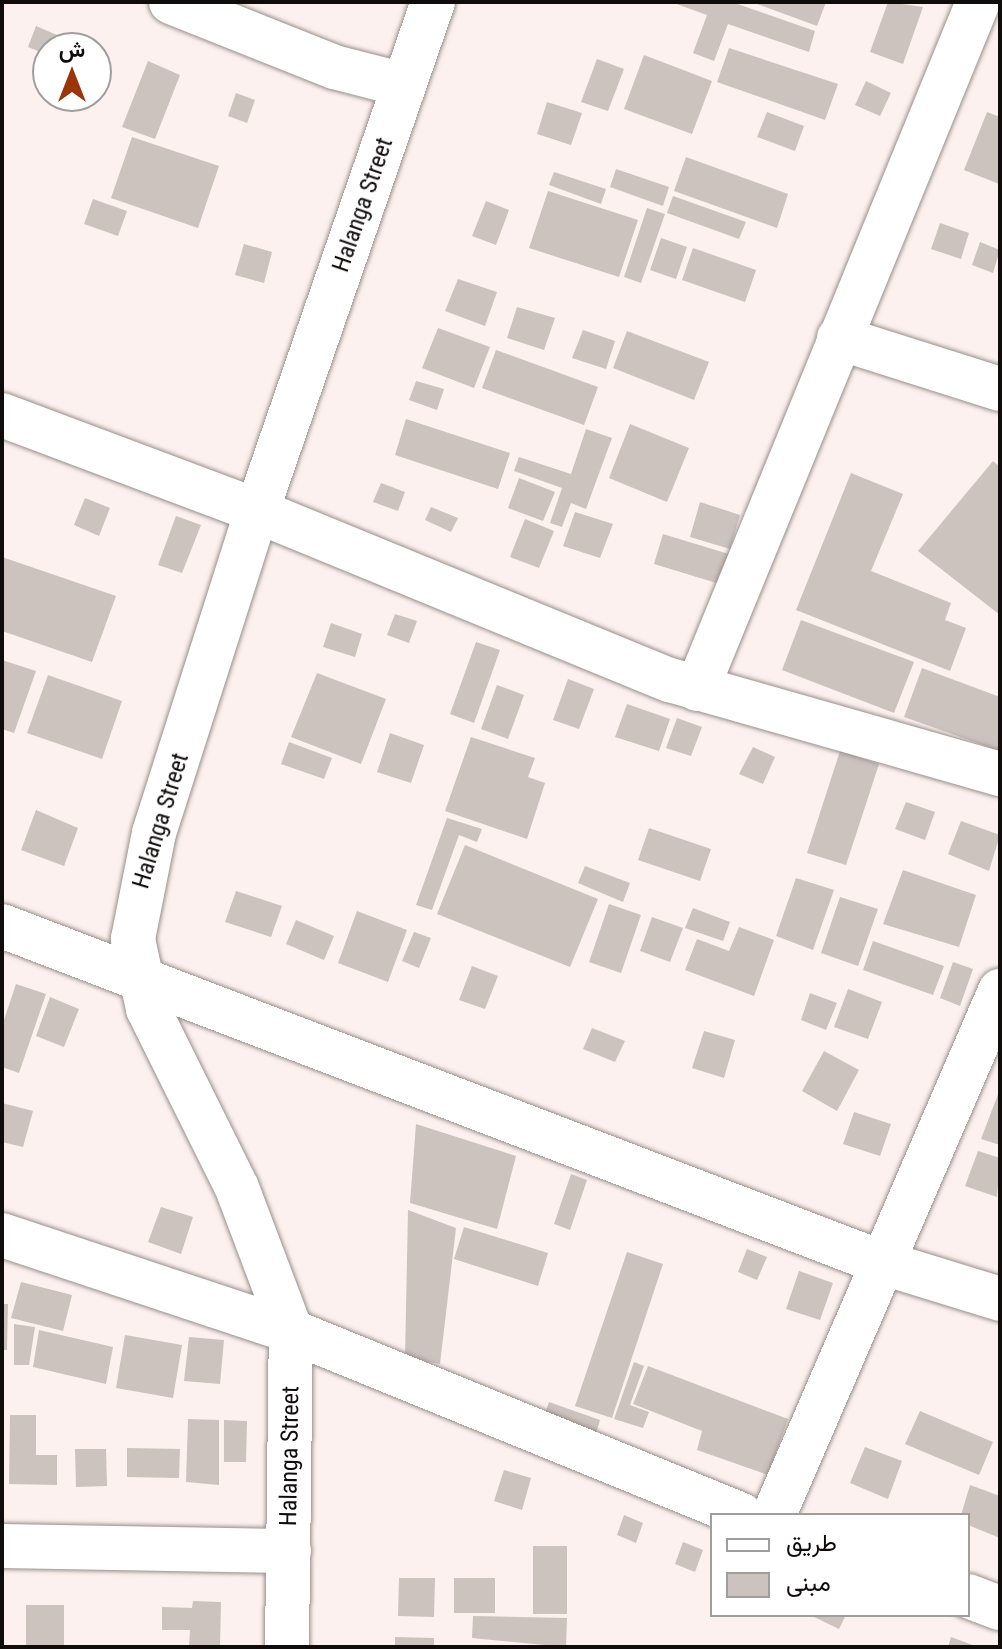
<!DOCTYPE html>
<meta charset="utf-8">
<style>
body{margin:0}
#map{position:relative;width:1002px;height:1649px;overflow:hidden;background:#fcf1ee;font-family:"Roboto Condensed",Vazirmatn,sans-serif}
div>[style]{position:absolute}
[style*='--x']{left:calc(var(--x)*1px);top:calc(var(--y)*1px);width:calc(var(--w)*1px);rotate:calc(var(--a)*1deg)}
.building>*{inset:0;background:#ccc2be}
.roads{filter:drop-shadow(0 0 2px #988e8b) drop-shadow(0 0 2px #988e8b)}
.minor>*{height:44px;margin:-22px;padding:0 22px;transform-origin:22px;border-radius:22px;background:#fff}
span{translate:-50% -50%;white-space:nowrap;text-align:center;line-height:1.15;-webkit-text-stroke:6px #fff;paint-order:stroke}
.street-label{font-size:24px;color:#100c0b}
.frame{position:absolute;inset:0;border:4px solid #100c0b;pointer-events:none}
.legend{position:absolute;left:710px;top:1513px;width:260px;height:104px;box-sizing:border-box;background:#fff;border:2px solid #9f9e9d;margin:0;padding:10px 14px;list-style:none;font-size:24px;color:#100c0b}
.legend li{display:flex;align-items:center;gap:16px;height:40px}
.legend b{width:40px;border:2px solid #9f9e9d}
.north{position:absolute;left:32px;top:32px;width:80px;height:80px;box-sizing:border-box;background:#fff;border:2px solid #9f9e9d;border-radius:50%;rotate:0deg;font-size:22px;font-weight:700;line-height:32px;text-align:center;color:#100c0b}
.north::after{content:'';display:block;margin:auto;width:28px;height:36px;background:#9b350b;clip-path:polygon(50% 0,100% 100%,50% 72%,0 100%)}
</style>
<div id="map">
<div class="building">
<div style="clip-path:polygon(671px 2px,732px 2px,815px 31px,809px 52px,728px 24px,714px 61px,693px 53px,707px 15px)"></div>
<div style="clip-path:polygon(752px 2px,826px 2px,817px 26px)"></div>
<div style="clip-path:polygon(888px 2px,923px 7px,903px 64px,870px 52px)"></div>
<div style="clip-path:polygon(36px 26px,57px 35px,48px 55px,28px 47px)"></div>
<div style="clip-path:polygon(729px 48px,838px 84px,825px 120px,717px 82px)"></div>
<div style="clip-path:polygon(644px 55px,712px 81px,692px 134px,624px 109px)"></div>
<div style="clip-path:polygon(597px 59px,624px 69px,608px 111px,581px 102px)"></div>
<div style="clip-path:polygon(148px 61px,180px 75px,155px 139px,122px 127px)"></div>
<div style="clip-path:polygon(866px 81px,891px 93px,880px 116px,855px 105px)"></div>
<div style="clip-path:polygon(236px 93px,255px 100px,247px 123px,228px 116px)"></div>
<div style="clip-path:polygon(547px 102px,582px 113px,571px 145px,537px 134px)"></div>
<div style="clip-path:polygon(767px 112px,804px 126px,795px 151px,757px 137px)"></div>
<div style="clip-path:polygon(987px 112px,1000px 117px,999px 184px,964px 170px)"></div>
<div style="clip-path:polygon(132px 137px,219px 166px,198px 228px,111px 198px)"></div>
<div style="clip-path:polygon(686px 157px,788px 194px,777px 228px,674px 191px)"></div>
<div style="clip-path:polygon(616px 169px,669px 187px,663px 206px,610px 187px)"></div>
<div style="clip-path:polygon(554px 172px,606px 189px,601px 204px,549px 185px)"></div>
<div style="clip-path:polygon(548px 191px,638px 220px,619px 277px,529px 248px)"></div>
<div style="clip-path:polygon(673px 196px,746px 222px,739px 239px,667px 213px)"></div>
<div style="clip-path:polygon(93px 199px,127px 211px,118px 236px,84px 224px)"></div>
<div style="clip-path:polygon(486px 201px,509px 210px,496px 245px,472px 236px)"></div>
<div style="clip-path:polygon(647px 208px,665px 214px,641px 283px,624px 277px)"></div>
<div style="clip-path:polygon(940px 223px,969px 233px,961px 259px,931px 249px)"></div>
<div style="clip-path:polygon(661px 238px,687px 247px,676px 279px,650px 270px)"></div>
<div style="clip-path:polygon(980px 242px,1000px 250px,993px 273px,972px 265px)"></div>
<div style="clip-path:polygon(244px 244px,272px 252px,264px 283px,235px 275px)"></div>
<div style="clip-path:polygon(693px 248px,756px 270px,745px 302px,682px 280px)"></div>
<div style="clip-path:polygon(458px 279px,497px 292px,485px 326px,445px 311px)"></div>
<div style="clip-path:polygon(517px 307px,555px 318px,544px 350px,507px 338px)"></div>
<div style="clip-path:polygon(438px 328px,490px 347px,474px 388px,422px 368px)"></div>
<div style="clip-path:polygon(583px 330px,615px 341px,606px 369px,572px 358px)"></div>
<div style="clip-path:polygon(627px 331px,709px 362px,694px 400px,613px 368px)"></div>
<div style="clip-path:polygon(496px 350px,598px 387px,584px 425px,482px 388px)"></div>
<div style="clip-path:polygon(416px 381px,444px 389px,437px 410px,409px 400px)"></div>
<div style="clip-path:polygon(406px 419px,510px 453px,498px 489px,395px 455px)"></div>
<div style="clip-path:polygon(630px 424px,689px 448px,667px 502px,609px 478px)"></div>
<div style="clip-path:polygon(586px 429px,612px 438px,586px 509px,571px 503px,562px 527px,550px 523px,562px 488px,514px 471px,519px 457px,571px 474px)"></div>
<div style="clip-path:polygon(993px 461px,1000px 467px,1000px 615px,918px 551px)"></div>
<div style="clip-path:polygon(851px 473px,903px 494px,871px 571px,951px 603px,945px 620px,966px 628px,950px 671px,796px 610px)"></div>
<div style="clip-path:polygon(519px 478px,555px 492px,543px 521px,508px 508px)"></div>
<div style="clip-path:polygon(381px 483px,405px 492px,398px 511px,373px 502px)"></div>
<div style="clip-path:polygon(85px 498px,110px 508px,99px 536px,74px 525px)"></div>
<div style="clip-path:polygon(700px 502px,740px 515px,730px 549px,690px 537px)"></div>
<div style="clip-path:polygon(431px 507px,458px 518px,451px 532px,425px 520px)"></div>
<div style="clip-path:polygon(575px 512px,613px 524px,600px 558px,563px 546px)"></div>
<div style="clip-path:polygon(176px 516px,201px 525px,182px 573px,158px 565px)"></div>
<div style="clip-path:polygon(525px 519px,554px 531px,539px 568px,510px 557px)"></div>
<div style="clip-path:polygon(663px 534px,732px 555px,723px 585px,654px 564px)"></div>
<div style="clip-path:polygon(2px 557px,116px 596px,92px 662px,2px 631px)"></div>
<div style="clip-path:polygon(395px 614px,417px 621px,409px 643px,387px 635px)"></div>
<div style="clip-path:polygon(801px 620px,914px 662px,894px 713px,782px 670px)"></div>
<div style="clip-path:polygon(331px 623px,362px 634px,355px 657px,323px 647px)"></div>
<div style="clip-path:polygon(476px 642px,500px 650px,474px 723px,450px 714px)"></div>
<div style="clip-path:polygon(2px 660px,36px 671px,14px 733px,2px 729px)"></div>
<div style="clip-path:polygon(922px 668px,1000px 697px,1000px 751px,904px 717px)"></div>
<div style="clip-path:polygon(317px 673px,386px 699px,361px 764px,291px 737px)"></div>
<div style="clip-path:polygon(48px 675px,122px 701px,102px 759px,27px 733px)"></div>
<div style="clip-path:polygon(568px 679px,594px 689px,579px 729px,553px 720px)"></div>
<div style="clip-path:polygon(497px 685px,524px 695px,508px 739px,481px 729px)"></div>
<div style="clip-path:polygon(627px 704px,670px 719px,659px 751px,615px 737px)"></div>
<div style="clip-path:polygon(677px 718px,702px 727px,691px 756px,666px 748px)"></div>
<div style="clip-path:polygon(390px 733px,424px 745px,411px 783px,377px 772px)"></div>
<div style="clip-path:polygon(471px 737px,535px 758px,528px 777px,545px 783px,527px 839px,445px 811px)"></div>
<div style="clip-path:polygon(289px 742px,332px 758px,324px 779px,281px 764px)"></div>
<div style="clip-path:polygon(753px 747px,775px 757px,763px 784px,739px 774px)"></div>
<div style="clip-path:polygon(840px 751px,879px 764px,846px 865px,807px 853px)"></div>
<div style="clip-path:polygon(906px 802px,935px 812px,925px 840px,895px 829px)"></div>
<div style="clip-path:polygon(36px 810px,78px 828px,64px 866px,21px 850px)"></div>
<div style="clip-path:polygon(447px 818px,482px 829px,477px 842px,459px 835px,432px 910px,416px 905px)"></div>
<div style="clip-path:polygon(961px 821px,1000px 835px,989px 871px,948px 854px)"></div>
<div style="clip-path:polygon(649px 828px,711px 849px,700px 881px,638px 860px)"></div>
<div style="clip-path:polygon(465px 845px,598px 899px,570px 967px,437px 914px)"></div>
<div style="clip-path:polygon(585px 866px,630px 883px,623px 902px,578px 883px)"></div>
<div style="clip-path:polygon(903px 870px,976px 895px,959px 947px,883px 924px)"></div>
<div style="clip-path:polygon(796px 878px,834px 890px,813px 950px,776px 936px)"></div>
<div style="clip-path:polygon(236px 891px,282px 906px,271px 937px,225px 922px)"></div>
<div style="clip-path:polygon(840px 897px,878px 909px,858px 966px,821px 953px)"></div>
<div style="clip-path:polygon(609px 904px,641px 915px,621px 973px,589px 962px)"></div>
<div style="clip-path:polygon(693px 908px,730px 922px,723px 941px,685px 928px)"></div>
<div style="clip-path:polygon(357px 911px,407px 930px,388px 982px,338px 963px)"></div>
<div style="clip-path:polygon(652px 917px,683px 928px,670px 962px,640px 951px)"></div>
<div style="clip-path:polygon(296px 920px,334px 936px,324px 960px,286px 944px)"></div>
<div style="clip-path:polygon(739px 927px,774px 940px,754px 996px,685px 970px,697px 939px,729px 951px)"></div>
<div style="clip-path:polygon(414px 932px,431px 938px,419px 968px,402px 961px)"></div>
<div style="clip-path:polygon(873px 941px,944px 966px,933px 995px,863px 970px)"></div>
<div style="clip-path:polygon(953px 962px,973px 969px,960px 1006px,940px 998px)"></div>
<div style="clip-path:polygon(472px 966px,498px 976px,485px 1009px,459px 1000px)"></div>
<div style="clip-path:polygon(16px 984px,46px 994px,19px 1073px,2px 1067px,2px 1026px)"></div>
<div style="clip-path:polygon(848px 989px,882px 1002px,868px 1039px,834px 1027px)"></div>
<div style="clip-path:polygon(810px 993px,837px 1003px,826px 1030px,801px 1020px)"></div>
<div style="clip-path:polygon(50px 997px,79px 1009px,64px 1047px,36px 1036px)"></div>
<div style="clip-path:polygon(592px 1028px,625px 1041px,615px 1062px,583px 1049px)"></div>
<div style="clip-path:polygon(704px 1031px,735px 1040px,724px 1078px,692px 1068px)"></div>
<div style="clip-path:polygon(824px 1051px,859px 1070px,837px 1111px,802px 1091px)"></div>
<div style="clip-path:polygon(1000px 1089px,1000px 1145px,981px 1139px)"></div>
<div style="clip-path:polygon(2px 1103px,33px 1111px,23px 1147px,2px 1142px)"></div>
<div style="clip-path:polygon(854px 1112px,891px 1124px,880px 1156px,843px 1144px)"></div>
<div style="clip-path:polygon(416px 1124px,516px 1156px,497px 1229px,410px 1203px)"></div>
<div style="clip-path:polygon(978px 1151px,1000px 1158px,997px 1197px,965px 1186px)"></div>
<div style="clip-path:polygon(571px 1174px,587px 1180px,570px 1230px,554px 1224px)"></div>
<div style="clip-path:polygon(161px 1207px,193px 1217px,181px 1254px,148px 1242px)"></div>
<div style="clip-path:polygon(408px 1210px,456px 1228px,440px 1364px,405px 1358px)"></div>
<div style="clip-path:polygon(464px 1227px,548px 1253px,538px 1286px,454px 1259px)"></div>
<div style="clip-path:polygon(747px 1249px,767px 1257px,757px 1280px,738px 1272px)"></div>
<div style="clip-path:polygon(627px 1252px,663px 1264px,612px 1418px,575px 1406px)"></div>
<div style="clip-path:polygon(799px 1271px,833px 1283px,820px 1320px,786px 1309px)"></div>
<div style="clip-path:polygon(21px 1282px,72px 1295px,63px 1331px,11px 1318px)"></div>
<div style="clip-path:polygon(2px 1304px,8px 1304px,7px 1350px,2px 1350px)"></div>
<div style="clip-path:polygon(14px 1324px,35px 1327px,29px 1365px,14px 1365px)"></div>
<div style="clip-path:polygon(39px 1330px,113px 1347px,106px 1384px,33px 1367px)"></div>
<div style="clip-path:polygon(125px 1335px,182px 1345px,173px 1398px,116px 1388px)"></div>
<div style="clip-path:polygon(189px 1337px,224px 1340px,220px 1384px,184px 1381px)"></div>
<div style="clip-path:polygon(634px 1362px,644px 1366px,630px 1405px,649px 1412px,643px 1428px,614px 1419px)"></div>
<div style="clip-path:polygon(648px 1366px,788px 1419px,768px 1475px,697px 1450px,702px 1431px,633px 1404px)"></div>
<div style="clip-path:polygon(549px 1402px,600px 1420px,595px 1437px,543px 1419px)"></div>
<div style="clip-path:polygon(920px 1411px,993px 1442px,979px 1475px,905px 1444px)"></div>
<div style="clip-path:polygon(10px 1415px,36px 1415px,36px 1455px,57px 1455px,57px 1485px,9px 1484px)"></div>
<div style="clip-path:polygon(188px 1419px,219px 1420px,219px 1485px,186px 1482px)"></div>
<div style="clip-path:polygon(224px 1420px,247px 1421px,246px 1462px,224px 1462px)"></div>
<div style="clip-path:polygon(865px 1447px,902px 1461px,888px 1499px,850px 1483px)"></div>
<div style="clip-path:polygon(127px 1448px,180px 1449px,179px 1478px,127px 1477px)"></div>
<div style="clip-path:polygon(75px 1449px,106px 1449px,107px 1486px,76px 1487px)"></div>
<div style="clip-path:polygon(504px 1470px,531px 1478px,522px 1510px,494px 1501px)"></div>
<div style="clip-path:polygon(970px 1485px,1000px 1496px,1000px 1538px,968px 1525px,968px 1515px,961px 1515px)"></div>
<div style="clip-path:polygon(624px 1515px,643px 1523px,636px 1543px,617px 1535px)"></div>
<div style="clip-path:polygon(683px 1542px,703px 1550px,695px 1572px,675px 1564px)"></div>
<div style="clip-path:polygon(533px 1546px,567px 1546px,567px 1614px,533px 1614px)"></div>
<div style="clip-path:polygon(399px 1578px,435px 1578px,434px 1617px,398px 1616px)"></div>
<div style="clip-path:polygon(454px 1578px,495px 1578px,495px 1613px,454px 1613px)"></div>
<div style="clip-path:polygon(193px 1601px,221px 1602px,220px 1647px,189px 1647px,190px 1630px,162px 1630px,162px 1607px,192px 1608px)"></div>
<div style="clip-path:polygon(26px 1605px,64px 1605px,64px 1647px,26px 1647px)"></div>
<div style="clip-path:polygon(810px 1615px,846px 1615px,839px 1629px)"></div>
<div style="clip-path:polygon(473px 1616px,567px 1618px,566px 1647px,472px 1638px)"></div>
<div style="clip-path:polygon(395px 1637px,434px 1638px,434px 1647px,395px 1647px)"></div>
<div style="clip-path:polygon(951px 1637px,978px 1647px,948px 1647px)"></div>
</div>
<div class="roads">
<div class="minor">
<div style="--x:171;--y:2;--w:175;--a:21.7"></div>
<div style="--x:334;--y:67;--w:72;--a:14.4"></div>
<div style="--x:839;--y:338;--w:169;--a:17.6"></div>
<div style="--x:2;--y:415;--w:272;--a:20.6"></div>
<div style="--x:257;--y:511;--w:446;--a:22.3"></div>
<div style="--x:670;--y:680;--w:343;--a:15.9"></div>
<div style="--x:697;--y:689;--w:742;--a:-67.75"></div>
<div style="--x:2;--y:926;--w:940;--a:20.94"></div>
<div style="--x:880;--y:1262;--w:126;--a:17.1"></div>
<div style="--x:2;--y:1235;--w:305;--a:18.4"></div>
<div style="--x:291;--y:1331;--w:486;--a:22.2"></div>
<div style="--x:774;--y:1515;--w:571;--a:-66.67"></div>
<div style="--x:2;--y:1546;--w:287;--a:1"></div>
<div style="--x:968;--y:1596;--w:34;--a:21"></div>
<div style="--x:287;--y:1647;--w:316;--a:-89.3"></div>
<div style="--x:291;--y:1331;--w:153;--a:-110.7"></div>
<div style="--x:237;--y:1188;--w:200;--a:-116.4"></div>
<div style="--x:148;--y:1009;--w:72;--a:-102.1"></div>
<div style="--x:133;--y:939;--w:108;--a:-78.8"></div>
<div style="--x:154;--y:833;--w:338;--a:-72.3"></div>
<div style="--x:257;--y:511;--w:539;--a:-70.93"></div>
</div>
</div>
<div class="street-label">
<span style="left:363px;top:205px;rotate:-71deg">Halanga Street</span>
<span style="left:161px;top:821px;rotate:-73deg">Halanga Street</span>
<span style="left:290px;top:1456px;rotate:-89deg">Halanga Street</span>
</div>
<div class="frame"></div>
<ul class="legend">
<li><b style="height:10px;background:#fff"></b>طريق</li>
<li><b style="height:22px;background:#ccc2be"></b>مبنى</li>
</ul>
<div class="north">ش</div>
</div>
